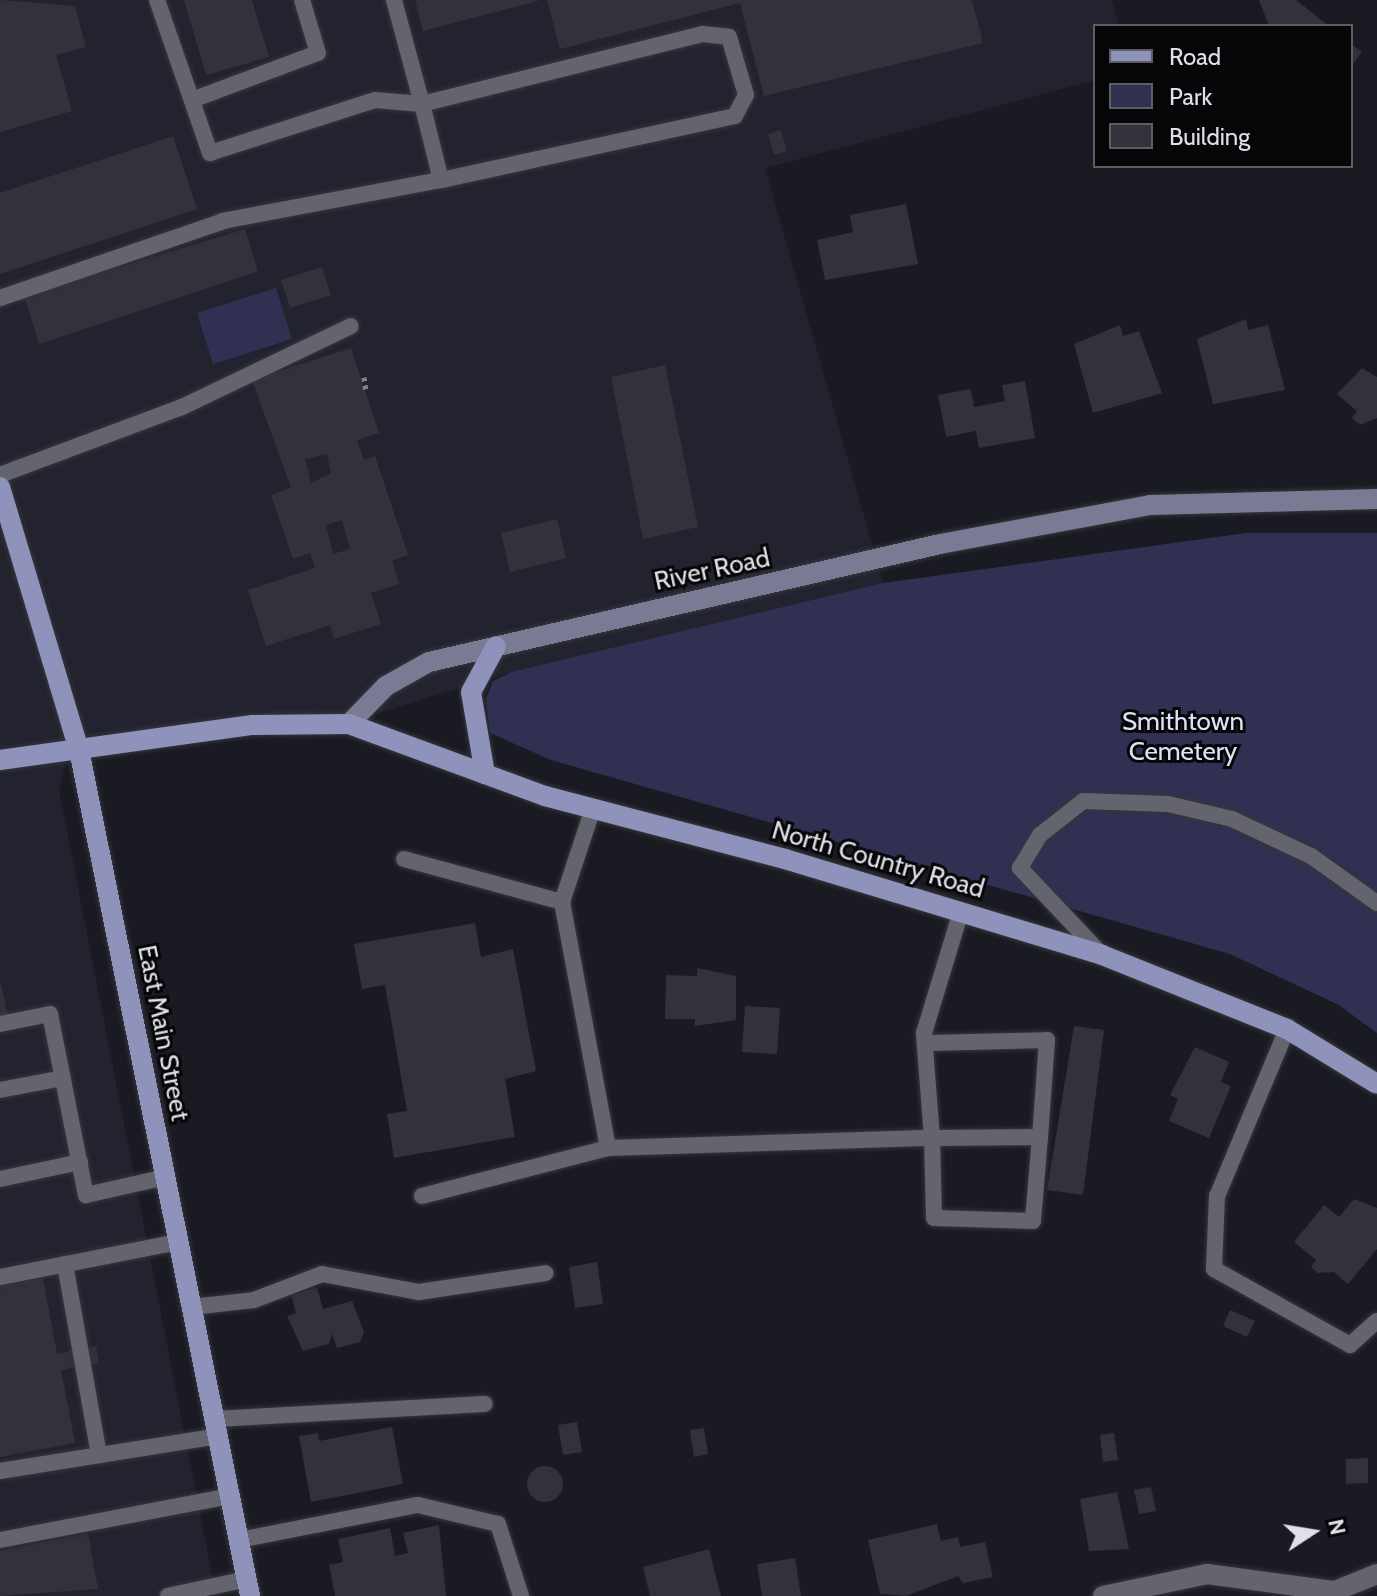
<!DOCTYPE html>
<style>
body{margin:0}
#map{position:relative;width:1377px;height:1596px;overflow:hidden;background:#1a1b22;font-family:Cabin,sans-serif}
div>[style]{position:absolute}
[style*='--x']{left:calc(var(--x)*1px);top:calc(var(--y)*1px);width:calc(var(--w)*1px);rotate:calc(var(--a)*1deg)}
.built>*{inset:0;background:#232330}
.green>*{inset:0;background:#303053}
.building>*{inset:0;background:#31323a}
.round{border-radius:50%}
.path>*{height:5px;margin-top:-2.5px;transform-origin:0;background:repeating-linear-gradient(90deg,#84858b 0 4px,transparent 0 8px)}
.roads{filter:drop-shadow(0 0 2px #36363c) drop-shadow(0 0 2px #36363c)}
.lane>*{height:16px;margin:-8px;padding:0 8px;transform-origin:8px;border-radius:8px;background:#63646d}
.street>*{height:20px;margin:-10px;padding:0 10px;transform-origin:10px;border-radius:10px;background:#63646d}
.secondary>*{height:20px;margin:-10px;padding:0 10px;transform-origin:10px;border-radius:10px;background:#797b94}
.primary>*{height:20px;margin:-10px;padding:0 10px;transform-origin:10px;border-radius:10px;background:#8f92bb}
span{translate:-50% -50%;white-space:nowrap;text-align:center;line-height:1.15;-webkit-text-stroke:6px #060609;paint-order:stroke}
.street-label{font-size:26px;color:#e0e1e6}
.park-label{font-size:26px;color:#e0e2f4}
.legend{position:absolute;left:1093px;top:24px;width:260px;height:144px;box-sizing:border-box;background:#060609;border:2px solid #5d5e61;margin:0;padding:10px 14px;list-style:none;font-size:24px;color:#e0e1e6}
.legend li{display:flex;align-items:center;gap:16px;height:40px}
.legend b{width:40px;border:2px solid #5d5e61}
.north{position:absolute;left:1273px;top:1492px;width:80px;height:80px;-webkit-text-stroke:6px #060609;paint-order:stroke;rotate:78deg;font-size:22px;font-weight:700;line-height:32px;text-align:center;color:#e0e1e6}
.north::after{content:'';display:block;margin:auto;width:28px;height:36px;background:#e0e1e6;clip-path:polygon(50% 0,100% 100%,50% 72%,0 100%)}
</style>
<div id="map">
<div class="built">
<div style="clip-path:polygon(0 0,1112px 0,1119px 26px,1095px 26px,1095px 80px,765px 168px,883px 583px,511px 672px,340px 725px,70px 745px,59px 790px,216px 1596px,0 1596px)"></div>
</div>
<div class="green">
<div style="clip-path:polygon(276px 288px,292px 339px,213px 364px,197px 313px)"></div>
<div style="clip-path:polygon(1246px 533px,1377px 533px,1377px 1033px,1339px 1005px,1230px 954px,551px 760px,490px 733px,486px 699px,493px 681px,511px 672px,883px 583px)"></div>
</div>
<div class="building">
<div style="clip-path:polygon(0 0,75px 6px,86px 47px,56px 55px,72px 111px,0 132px)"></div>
<div style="clip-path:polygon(184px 0,252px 0,269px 57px,206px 75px)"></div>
<div style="clip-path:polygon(415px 0,538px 0,538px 1px,423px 31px)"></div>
<div style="clip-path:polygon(547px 0,972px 0,983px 43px,764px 96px,740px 3px,560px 49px)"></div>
<div style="clip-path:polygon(1259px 0,1296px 0,1329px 26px,1269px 26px)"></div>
<div style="clip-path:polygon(1351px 44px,1362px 52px,1351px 66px)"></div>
<div style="clip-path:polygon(781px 130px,787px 151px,774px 155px,768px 134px)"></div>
<div style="clip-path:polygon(173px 136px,197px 209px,0 274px,0 193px)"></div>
<div style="clip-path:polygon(906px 204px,918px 264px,825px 280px,817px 240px,853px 232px,850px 215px)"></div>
<div style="clip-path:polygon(245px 229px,258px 271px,39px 344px,24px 295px,98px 266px,100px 273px)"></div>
<div style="clip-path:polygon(322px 267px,331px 295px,290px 308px,281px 280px)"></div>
<div style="clip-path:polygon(1246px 319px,1248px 330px,1268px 325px,1285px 390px,1213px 404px,1197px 339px)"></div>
<div style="clip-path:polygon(1120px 325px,1123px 336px,1139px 331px,1162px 393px,1093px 413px,1074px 344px)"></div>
<div style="clip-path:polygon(evenodd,351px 348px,379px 433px,357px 440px,364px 460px,375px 456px,408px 555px,392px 561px,399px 584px,371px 593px,381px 624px,334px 639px,330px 625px,266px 646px,248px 590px,315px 568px,310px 553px,293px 559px,271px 495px,291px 488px,252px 380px,351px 348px,327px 454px,331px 473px,311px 483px,305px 459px,327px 454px,351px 348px,342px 520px,350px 549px,333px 554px,326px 525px,342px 520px)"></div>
<div style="clip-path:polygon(665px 365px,698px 527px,643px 539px,611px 377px)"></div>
<div style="clip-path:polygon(1362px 368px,1377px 377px,1377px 418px,1360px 425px,1352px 418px,1357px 411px,1337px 394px)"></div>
<div style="clip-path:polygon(1025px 381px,1035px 438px,979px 448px,976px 431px,946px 437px,938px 395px,971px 389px,974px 407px,1005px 401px,1002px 385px)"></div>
<div style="clip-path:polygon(557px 519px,566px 558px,510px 572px,501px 533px)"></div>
<div style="clip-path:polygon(475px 923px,481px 957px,513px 949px,536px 1071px,505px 1079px,515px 1137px,394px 1158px,387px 1114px,407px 1111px,385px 985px,362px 989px,354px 944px)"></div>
<div style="clip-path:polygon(697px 968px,736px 976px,736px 1020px,695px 1026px,695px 1019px,665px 1019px,666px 975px,697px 976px)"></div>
<div style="clip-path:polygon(1px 983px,8px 1017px,0 1019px,0 984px)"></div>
<div style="clip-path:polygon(745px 1006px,780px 1008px,777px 1054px,742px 1052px)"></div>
<div style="clip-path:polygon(1074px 1026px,1104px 1030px,1083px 1195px,1047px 1190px)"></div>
<div style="clip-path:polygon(1195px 1047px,1229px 1062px,1221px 1082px,1231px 1086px,1209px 1138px,1169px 1121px,1178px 1099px,1170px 1095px)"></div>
<div style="clip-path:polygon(1354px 1199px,1377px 1208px,1377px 1249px,1348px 1284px,1334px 1272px,1318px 1273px,1311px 1267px,1316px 1260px,1294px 1242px,1324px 1205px,1339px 1217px)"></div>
<div style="clip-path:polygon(597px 1262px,603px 1304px,575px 1308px,569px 1267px)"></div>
<div style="clip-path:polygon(43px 1278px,57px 1354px,96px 1346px,99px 1363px,61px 1370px,75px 1443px,0 1457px,0 1286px)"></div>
<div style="clip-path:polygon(317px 1288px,323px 1309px,352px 1301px,364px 1332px,360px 1342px,337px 1348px,332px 1334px,329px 1344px,303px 1351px,287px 1316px,296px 1313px,291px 1295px)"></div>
<div style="clip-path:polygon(1230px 1310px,1255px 1321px,1247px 1337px,1223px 1326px)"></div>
<div style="clip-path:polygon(577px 1422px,582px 1452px,563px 1455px,558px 1425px)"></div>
<div style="clip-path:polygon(392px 1427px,403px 1484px,311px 1502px,299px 1436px,318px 1433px,319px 1441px)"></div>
<div style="clip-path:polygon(704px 1428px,708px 1454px,694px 1457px,690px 1430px)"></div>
<div style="clip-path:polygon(1114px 1433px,1118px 1460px,1103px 1462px,1100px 1435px)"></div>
<div style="clip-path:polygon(1368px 1458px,1368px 1483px,1346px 1484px,1346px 1459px)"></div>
<div class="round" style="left:527px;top:1466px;width:36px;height:36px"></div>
<div style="clip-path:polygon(1151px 1487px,1156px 1511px,1139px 1514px,1134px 1490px)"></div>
<div style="clip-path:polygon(1117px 1492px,1129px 1549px,1089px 1551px,1080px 1499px)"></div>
<div style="clip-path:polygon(937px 1524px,941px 1541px,958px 1537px,960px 1547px,985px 1542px,993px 1577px,963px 1583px,958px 1576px,906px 1596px,880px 1594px,868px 1540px)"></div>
<div style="clip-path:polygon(439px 1525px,446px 1596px,335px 1596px,329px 1565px,343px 1562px,338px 1539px,390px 1528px,395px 1556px,408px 1553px,403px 1533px)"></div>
<div style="clip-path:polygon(88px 1534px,98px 1589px,0 1596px,0 1551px)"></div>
<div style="clip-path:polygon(709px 1549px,721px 1596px,650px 1596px,643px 1567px)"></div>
<div style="clip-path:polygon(795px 1558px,801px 1596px,762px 1596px,757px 1564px)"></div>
</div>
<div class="path">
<div style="--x:364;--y:377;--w:15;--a:82"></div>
</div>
<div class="roads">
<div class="lane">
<div style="--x:157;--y:0;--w:162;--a:70.9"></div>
<div style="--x:210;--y:153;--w:173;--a:-17.8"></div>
<div style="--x:375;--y:100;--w:47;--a:4.9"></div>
<div style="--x:422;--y:104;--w:289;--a:-14"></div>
<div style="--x:702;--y:34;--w:27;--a:6"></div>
<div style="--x:729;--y:37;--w:60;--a:73.7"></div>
<div style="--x:746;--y:95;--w:24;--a:118"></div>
<div style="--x:735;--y:116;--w:301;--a:167.7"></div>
<div style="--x:441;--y:180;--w:78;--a:-104"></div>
<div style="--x:422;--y:104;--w:108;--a:-105.1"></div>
<div style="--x:192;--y:100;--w:134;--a:-20.5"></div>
<div style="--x:318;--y:53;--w:55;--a:-106.8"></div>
<div style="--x:0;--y:298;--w:236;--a:-19"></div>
<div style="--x:223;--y:221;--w:222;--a:-10.7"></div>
<div style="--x:0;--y:475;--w:194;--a:-20.5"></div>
<div style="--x:182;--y:407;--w:187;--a:-25.6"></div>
<div style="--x:404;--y:859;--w:164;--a:15.2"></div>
<div style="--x:562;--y:902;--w:250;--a:79.4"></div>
<div style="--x:608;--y:1148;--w:324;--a:-1.8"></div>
<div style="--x:932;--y:1138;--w:105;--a:-94.4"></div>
<div style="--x:924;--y:1033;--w:127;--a:-73.1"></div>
<div style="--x:562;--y:902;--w:99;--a:-71.7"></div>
<div style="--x:1102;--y:955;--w:120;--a:-133.3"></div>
<div style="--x:1020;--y:868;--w:39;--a:-59"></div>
<div style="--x:1040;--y:835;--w:55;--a:-38.3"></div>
<div style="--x:1083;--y:801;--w:85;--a:2"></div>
<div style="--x:1168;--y:804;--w:66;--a:13.2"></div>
<div style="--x:1232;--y:819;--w:87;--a:25.1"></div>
<div style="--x:1311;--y:856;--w:81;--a:35.5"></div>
<div style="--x:0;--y:1024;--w:51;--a:-11.3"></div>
<div style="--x:50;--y:1014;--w:185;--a:78.8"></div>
<div style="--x:86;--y:1195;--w:82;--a:-12.7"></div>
<div style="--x:1287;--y:1029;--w:181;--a:112.7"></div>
<div style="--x:1217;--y:1196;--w:73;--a:92.4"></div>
<div style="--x:1214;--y:1269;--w:156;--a:29.2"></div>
<div style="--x:1350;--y:1345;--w:36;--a:-42"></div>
<div style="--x:927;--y:1043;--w:120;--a:-1.4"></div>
<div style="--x:1047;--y:1040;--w:97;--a:94.1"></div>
<div style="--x:1040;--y:1137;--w:84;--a:94.8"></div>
<div style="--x:1033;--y:1221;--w:99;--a:-178.3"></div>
<div style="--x:934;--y:1218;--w:80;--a:-91.4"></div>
<div style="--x:932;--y:1138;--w:108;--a:-0.5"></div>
<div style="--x:0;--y:1090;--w:64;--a:-10.8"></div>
<div style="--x:0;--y:1179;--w:82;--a:-12"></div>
<div style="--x:422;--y:1196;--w:192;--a:-14.5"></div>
<div style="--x:65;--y:1264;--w:194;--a:79.9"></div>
<div style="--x:0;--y:1277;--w:182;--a:-11.1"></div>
<div style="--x:192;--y:1307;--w:62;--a:-6.4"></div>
<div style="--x:254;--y:1300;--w:73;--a:-20.9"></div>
<div style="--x:322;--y:1274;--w:99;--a:10.5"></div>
<div style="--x:419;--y:1292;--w:128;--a:-8.5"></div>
<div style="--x:214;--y:1419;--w:271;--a:-3.2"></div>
<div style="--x:0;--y:1471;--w:221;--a:-9.1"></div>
<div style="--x:0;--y:1540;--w:234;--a:-10.8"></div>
<div style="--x:239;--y:1540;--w:182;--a:-11.1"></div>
<div style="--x:418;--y:1505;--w:82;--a:13.4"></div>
<div style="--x:498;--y:1524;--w:76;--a:72.3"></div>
<div style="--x:168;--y:1596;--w:81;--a:-12.1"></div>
</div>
<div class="street">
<div style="--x:1103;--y:1596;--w:106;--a:-11.9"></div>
<div style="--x:1207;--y:1574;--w:129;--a:7.6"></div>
<div style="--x:1335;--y:1591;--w:45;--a:-22"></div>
</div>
<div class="secondary">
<div style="--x:349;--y:724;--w:53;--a:-45.8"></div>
<div style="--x:386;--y:686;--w:49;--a:-29.2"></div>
<div style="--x:429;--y:662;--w:524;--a:-13"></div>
<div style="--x:940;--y:544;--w:214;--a:-10.5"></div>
<div style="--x:1150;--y:505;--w:227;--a:-1.5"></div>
</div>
<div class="primary">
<div style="--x:0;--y:487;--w:275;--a:73.3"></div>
<div style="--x:79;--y:750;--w:863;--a:78.57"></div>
<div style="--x:0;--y:760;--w:255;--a:-7.9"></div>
<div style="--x:253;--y:725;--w:96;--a:-0.6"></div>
<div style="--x:349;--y:724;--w:209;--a:20.2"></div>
<div style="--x:545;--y:796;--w:248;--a:14.7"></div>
<div style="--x:785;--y:859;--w:331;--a:16.8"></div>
<div style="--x:1102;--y:955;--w:199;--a:21.8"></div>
<div style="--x:1287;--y:1029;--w:105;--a:31.4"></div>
<div style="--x:485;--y:774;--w:83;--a:-99.7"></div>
<div style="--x:471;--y:692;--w:52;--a:-61.5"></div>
</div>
</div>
<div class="street-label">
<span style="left:712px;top:570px;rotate:-12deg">River Road</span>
<span style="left:878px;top:860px;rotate:16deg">North Country Road</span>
<span style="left:163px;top:1033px;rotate:79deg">East Main Street</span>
</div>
<div class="park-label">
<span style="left:1183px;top:737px">Smithtown<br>Cemetery</span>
</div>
<ul class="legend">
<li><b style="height:10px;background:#8f92bb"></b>Road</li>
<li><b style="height:22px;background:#303053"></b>Park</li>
<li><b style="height:22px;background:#31323a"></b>Building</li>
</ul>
<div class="north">N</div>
</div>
